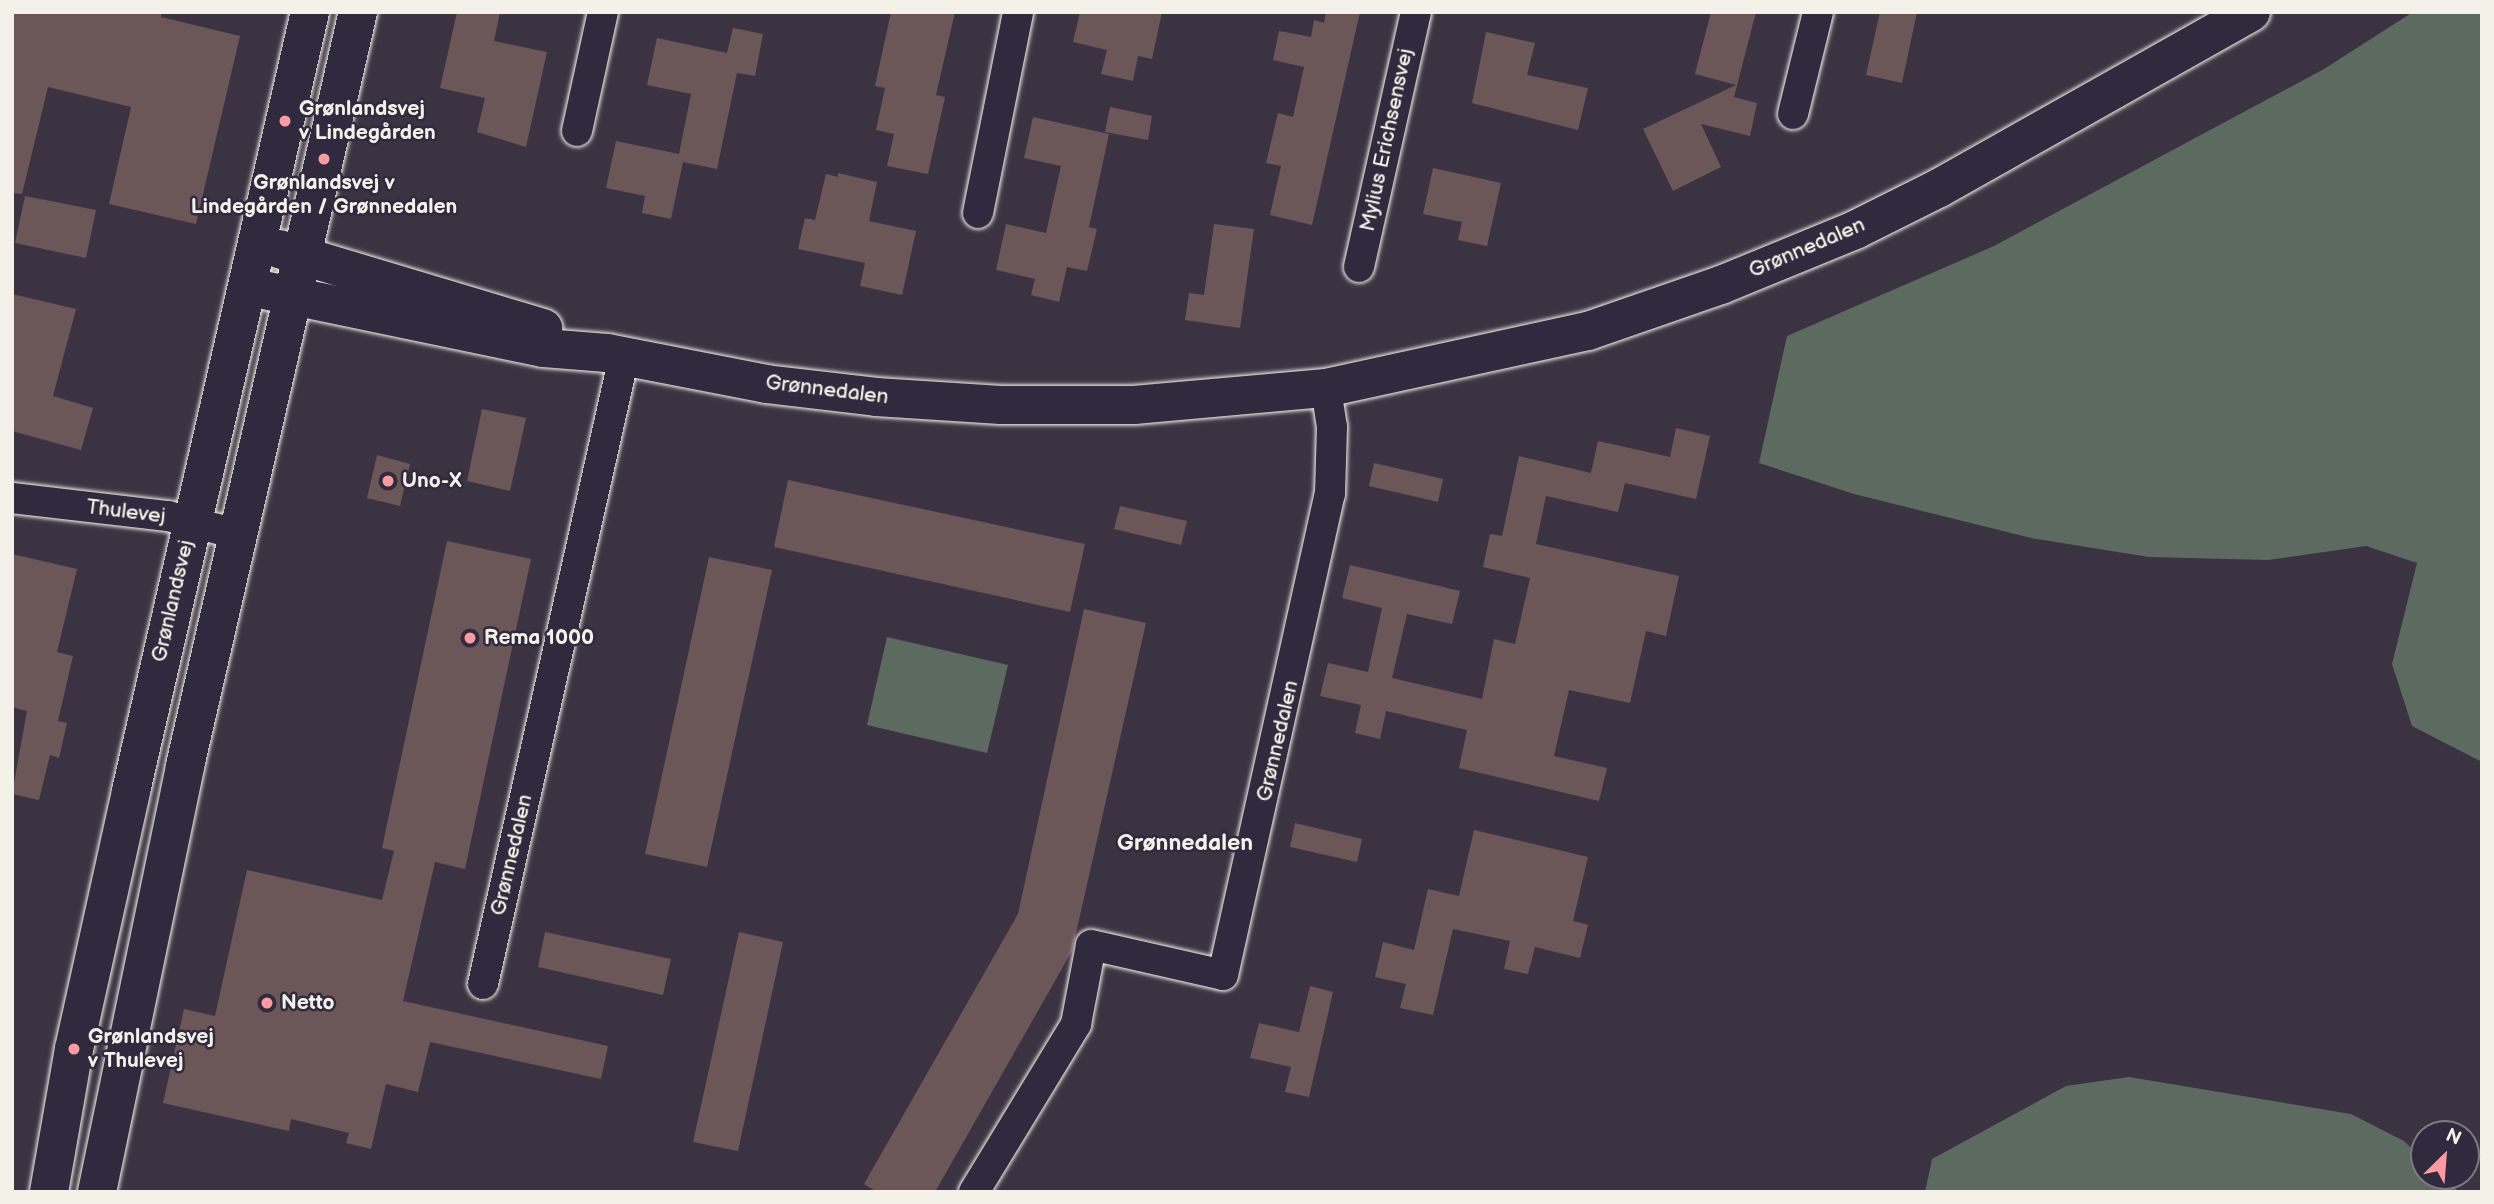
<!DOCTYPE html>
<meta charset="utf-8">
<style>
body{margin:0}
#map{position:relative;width:2494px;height:1204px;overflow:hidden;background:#3b3342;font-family:"Balsamiq Sans",sans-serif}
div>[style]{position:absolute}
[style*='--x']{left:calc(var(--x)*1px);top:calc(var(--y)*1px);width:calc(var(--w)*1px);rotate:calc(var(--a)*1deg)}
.green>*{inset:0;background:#5c6a5f}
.building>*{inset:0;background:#6b5758}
.roads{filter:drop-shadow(0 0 2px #f4f1e8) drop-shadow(0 0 2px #f4f1e8)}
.street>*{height:30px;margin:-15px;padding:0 15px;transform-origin:15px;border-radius:15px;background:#2f2a3d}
.secondary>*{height:38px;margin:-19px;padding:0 19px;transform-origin:19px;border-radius:19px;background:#2f2a3d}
.dots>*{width:19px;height:19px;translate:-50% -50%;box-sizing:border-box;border:4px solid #2f2a3d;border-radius:50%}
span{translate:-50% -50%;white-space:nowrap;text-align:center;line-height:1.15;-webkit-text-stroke:5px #2f2a3d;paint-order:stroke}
.poi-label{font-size:21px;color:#f4f1e8;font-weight:700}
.left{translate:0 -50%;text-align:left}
.street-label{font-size:21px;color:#f4f1e8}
.neighbourhood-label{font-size:23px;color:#f4f1e8;font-weight:700}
.frame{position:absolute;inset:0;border:14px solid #f4f1e8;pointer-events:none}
.north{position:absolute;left:2410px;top:1120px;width:70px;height:70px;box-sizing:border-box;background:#2f2a3d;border:2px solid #7e7a81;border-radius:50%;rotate:25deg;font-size:19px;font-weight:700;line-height:28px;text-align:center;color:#f4f1e8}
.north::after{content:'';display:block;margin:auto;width:24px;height:32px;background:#ff9aa2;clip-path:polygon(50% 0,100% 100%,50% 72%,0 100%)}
</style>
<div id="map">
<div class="green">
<div style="clip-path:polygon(2413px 12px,2482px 12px,2482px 762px,2412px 726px,2392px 664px,2417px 563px,2366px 546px,2268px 560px,2149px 557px,2031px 538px,1854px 494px,1759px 463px,1787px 336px,1994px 246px,2324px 69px)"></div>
<div style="clip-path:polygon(887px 637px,1008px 665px,987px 753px,867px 725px)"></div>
<div style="clip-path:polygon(2129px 1077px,2351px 1114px,2404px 1141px,2424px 1160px,2424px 1176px,2442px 1176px,2459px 1192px,1925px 1192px,1932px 1159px,2066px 1086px)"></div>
</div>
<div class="building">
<div style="clip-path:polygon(12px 12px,162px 12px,161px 17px,240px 36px,196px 224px,109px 204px,131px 107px,48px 87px,22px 194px,12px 193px)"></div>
<div style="clip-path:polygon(457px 12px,500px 12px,494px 41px,547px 52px,526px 147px,477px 132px,485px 98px,440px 88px)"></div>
<div style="clip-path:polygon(891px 12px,955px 12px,936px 95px,945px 97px,928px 174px,887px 166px,894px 134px,876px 130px,885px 88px,875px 86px)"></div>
<div style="clip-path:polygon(1080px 12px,1162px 12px,1152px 59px,1138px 56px,1133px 81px,1101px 74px,1107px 50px,1073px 42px)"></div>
<div style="clip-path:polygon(1326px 12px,1360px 12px,1312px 225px,1270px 215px,1281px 166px,1266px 163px,1278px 113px,1293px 117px,1304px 67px,1273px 60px,1279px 31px,1311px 37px,1314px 20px,1324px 23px)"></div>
<div style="clip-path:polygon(1711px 12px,1756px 12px,1734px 97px,1757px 103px,1750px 136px,1701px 124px,1721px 167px,1673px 191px,1643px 129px,1736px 85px,1695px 74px)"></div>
<div style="clip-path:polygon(1880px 12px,1917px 12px,1902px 83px,1866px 75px)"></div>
<div style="clip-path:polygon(733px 28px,763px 34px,755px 76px,737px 73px,717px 169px,683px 162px,671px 219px,642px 213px,645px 196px,606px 188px,616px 141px,679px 154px,691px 94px,647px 85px,657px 38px,727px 53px)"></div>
<div style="clip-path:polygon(1486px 32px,1535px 43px,1527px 75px,1588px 88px,1578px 130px,1472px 103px)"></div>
<div style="clip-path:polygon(1110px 107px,1152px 116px,1148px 140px,1105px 132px)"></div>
<div style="clip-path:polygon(1033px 117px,1109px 134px,1089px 227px,1097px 229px,1087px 271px,1067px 267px,1059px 302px,1031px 295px,1035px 279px,996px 270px,1006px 224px,1046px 233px,1061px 166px,1024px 158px)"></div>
<div style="clip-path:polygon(1433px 168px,1501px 183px,1487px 246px,1458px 240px,1462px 222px,1423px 214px)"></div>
<div style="clip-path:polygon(838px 173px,877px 182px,869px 221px,916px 231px,902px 295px,860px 286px,865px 263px,798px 249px,805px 218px,815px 220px,826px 174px,838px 177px)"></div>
<div style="clip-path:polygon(25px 196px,96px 210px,86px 258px,15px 243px)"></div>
<div style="clip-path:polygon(1214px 224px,1254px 229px,1240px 328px,1185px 320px,1189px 293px,1204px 295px)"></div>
<div style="clip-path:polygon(12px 294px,76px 309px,53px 396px,93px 408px,81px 450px,12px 431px)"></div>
<div style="clip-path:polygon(482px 409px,526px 418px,510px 491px,467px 481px)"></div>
<div style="clip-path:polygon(1676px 428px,1710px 436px,1696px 499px,1625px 483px,1618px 512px,1546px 496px,1536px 544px,1679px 576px,1666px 636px,1646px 631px,1630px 703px,1569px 690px,1554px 756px,1607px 768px,1599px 801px,1459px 768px,1467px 730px,1386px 711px,1380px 739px,1355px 733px,1361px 705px,1320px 696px,1328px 663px,1368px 672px,1382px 608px,1342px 598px,1350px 565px,1460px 591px,1452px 624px,1407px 614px,1392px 678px,1482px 699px,1494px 639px,1515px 644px,1530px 578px,1483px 567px,1490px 534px,1502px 536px,1519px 456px,1591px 473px,1598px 441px,1670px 457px)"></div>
<div style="clip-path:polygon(377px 455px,410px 464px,400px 506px,367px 498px)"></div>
<div style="clip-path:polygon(1374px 463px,1443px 479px,1438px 502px,1369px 486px)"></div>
<div style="clip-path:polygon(788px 480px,1085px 544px,1070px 612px,774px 547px)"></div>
<div style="clip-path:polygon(1120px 506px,1187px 521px,1181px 545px,1114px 529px)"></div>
<div style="clip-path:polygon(447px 541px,531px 559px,465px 869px,435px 862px,403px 1001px,608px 1046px,601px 1079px,430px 1042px,418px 1092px,386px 1084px,371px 1149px,346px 1143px,349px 1133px,291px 1119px,289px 1131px,163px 1103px,184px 1009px,215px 1016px,247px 870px,382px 900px,394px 851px,382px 848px)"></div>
<div style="clip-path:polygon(12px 554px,77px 569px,57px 652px,73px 656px,58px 721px,67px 723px,59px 758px,50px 755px,39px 800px,12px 794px,27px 711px,12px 707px)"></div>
<div style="clip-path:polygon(709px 557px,772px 570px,707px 867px,645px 854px)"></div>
<div style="clip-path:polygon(1084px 609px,1146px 623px,1072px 951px,935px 1192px,877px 1192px,864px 1184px,1018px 914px)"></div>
<div style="clip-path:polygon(1295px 823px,1362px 839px,1357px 862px,1290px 847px)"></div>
<div style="clip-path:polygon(1474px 830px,1588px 857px,1573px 921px,1588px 925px,1580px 958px,1535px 947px,1528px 974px,1504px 969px,1510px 941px,1453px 929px,1433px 1015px,1400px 1008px,1406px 984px,1375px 977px,1383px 942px,1414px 950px,1428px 889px,1459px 896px)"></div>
<div style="clip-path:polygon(545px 932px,671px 959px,663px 995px,538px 967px)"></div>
<div style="clip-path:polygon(739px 932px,783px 942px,738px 1151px,693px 1142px)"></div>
<div style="clip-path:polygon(1310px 986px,1333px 992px,1309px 1097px,1285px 1092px,1291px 1067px,1250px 1058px,1259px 1023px,1299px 1032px)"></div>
</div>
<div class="roads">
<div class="street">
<div style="--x:1793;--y:114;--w:105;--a:-76.2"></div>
<div style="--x:577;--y:131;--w:122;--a:-77.7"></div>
<div style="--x:978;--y:213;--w:205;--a:-78.7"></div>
<div style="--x:1359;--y:267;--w:261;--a:-77.4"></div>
<div style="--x:12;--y:498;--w:157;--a:6.6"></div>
<div style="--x:168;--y:516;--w:71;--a:14.6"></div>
<div style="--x:483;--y:984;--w:643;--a:-77.33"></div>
<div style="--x:974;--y:1192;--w:197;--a:-58.7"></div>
<div style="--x:1076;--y:1024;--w:80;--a:-79.2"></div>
<div style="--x:1091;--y:945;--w:135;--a:12.8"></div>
<div style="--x:1223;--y:975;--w:493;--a:-77.5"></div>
<div style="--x:1330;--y:494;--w:67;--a:-88.3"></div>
<div style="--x:1332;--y:427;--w:39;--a:-99"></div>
</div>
<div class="secondary">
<div style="--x:279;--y:249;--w:276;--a:16.7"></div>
<div style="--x:249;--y:287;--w:301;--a:11.7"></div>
<div style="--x:544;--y:348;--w:63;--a:4.5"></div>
<div style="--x:607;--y:353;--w:162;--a:11"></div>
<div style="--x:766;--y:384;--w:111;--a:6.7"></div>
<div style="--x:876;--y:397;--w:125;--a:3.7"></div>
<div style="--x:1001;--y:405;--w:133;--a:0"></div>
<div style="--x:1134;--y:405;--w:193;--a:-5.1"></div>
<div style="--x:1326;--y:388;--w:268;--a:-12.3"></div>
<div style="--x:1588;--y:331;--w:141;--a:-19.1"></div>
<div style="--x:1721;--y:285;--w:145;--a:-22.3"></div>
<div style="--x:1855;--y:230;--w:94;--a:-26.6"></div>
<div style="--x:1939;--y:188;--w:358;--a:-29.4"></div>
<div style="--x:49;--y:1192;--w:145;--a:-80.1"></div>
<div style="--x:74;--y:1049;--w:264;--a:-77.5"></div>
<div style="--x:131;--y:791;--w:799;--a:-77.06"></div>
<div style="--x:97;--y:1192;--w:435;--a:-78.3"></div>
<div style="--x:185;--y:766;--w:774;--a:-77.08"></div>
</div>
</div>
<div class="dots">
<div style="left:285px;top:121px;background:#ff9aa2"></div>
<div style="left:324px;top:159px;background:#ff9aa2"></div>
<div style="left:388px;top:481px;background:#ff9aa2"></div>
<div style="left:470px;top:638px;background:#ff9aa2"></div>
<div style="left:267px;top:1003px;background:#ff9aa2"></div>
<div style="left:74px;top:1049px;background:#ff9aa2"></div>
</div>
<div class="poi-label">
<span class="left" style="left:299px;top:121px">Grønlandsvej<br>v Lindegården</span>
<span style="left:324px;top:195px">Grønlandsvej v<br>Lindegården / Grønnedalen</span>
<span class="left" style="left:402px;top:481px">Uno-X</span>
<span class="left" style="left:484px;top:638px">Rema 1000</span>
<span class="left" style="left:281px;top:1003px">Netto</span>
<span class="left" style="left:88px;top:1049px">Grønlandsvej<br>v Thulevej</span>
</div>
<div class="street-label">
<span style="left:1387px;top:140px;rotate:-78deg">Mylius Erichsensvej</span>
<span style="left:1807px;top:248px;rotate:-23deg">Grønnedalen</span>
<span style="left:827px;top:390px;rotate:7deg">Grønnedalen</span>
<span style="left:126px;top:512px;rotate:7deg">Thulevej</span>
<span style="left:173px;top:601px;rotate:-77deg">Grønlandsvej</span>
<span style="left:1278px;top:741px;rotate:-77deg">Grønnedalen</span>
<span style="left:512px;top:855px;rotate:-77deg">Grønnedalen</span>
</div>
<div class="neighbourhood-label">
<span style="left:1185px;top:843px">Grønnedalen</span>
</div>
<div class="frame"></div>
<div class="north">N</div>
</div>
